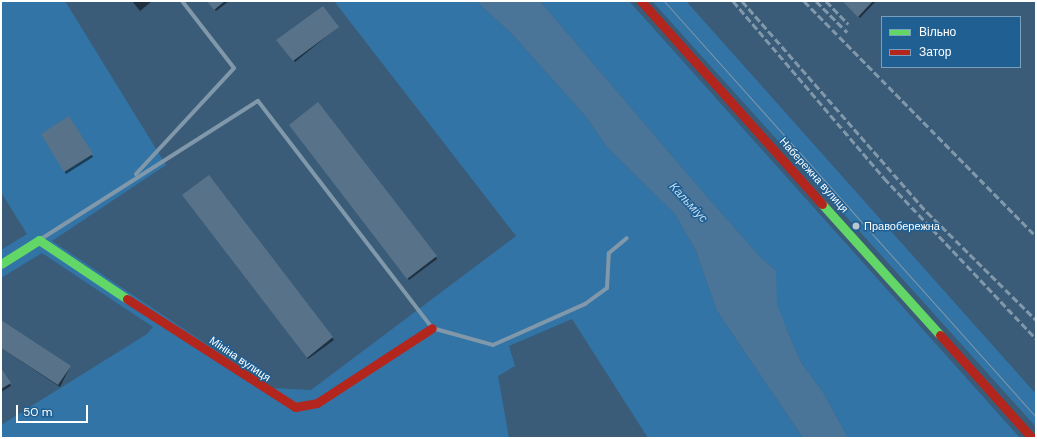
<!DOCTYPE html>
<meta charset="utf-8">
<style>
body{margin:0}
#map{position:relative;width:1037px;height:439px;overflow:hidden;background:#3a5c78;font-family:"DM Sans",sans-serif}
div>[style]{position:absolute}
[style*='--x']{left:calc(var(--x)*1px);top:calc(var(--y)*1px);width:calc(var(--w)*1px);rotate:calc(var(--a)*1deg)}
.green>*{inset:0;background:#3274a6}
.water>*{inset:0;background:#4a7598}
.shadow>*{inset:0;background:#0007}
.building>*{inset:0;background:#587389}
.lane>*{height:4px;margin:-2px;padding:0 2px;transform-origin:2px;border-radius:2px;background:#8198ab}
.fast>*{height:9px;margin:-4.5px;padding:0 4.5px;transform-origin:4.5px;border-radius:4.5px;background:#63d668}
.jam>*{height:9px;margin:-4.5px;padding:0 4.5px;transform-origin:4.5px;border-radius:4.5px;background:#b3261e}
.tram>*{height:1px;margin:-0.5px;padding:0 0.5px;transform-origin:0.5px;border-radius:0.5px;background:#8198aa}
.rail>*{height:3px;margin-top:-1.5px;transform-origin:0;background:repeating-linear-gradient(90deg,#8198aa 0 7px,transparent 0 10px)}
.dots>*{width:11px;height:11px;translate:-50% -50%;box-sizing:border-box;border:2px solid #205f92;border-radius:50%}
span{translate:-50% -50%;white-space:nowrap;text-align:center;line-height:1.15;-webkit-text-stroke:3px #205f92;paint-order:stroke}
.street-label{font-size:11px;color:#fff}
.poi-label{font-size:11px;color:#fff}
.left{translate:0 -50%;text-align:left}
.water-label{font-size:12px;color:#beddf4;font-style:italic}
.frame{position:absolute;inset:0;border:2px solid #fff;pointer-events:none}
.legend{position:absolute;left:881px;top:16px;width:140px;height:52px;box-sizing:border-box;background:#205f92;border:1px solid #799fbe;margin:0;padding:5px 7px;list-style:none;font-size:12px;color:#fff}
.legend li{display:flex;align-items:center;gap:8px;height:20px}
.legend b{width:20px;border:1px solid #799fbe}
.scale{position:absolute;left:16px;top:405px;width:72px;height:18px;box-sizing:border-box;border:2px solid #fff;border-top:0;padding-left:5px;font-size:12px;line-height:14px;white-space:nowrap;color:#fff;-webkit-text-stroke:3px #205f92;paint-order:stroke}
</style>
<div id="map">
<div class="green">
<div style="clip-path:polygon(1px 1px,65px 1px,166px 165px,52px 241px,272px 388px,311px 390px,516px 236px,334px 1px,476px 1px,512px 34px,587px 118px,607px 147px,675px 214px,696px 251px,717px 311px,803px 438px,648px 438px,572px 319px,509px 346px,515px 366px,498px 376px,509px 438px,1px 438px,1px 425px,147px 334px,153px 327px,42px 253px,1px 278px,1px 250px,27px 234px,1px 192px)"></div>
<div style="clip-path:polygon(540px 1px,629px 1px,1020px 438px,848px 438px,823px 392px,802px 364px,787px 330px,776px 304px,776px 270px,762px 259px,696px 184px)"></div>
<div style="clip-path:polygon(652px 1px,686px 1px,1036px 394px,1036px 427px)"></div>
</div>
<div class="water">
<div style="clip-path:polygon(476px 1px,540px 1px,696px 184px,762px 259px,776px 270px,777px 304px,787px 330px,802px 364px,823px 392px,848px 438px,803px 438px,717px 311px,696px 251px,675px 214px,607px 147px,587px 118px,512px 34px)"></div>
</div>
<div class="shadow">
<div style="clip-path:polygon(132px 1px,150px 1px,151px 2px,140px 11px)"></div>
<div style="clip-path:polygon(208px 1px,229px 1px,216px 11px)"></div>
<div style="clip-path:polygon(842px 1px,876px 1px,860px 18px)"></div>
<div style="clip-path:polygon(338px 27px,295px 62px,279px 42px)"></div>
<div style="clip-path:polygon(69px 118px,93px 157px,66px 174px,42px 134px)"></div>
<div style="clip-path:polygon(292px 127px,436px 257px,437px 259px,409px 280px)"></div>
<div style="clip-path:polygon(209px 176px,334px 340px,308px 359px,185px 198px)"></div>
<div style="clip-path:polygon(1px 321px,70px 367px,60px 387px,1px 348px)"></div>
<div style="clip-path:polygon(1px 369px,11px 386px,1px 392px)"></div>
</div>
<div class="building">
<div style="clip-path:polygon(207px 1px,225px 1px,214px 10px)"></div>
<div style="clip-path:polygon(842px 1px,873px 1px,858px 17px)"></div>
<div style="clip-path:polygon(323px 6px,339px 27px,293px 61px,276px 40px)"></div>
<div style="clip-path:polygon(318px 102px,437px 256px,407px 279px,289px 125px)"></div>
<div style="clip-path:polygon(69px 116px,93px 154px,64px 172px,41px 134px)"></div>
<div style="clip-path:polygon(209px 175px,333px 337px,307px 358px,182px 195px)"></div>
<div style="clip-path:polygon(1px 320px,71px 366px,58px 385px,1px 348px)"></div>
<div style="clip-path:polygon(1px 368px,11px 383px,1px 389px)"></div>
</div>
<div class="lane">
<div style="--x:136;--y:174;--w:144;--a:-47.2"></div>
<div style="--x:234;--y:68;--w:85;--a:-127.8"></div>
<div style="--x:41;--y:239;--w:257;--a:-32.5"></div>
<div style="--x:258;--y:101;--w:286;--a:52.5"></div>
<div style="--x:432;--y:328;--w:63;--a:15.6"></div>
<div style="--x:493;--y:345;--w:101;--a:-24"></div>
<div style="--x:585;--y:304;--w:27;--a:-36"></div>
<div style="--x:607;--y:288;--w:35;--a:-87"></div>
<div style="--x:609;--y:253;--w:23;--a:-40"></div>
</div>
<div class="fast">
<div style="--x:822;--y:204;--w:176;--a:48"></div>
<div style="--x:1;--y:264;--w:45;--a:-32.3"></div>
<div style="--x:39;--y:240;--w:106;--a:33.8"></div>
</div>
<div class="jam">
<div style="--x:641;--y:1;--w:272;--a:48.3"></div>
<div style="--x:127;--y:299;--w:200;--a:32.7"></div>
<div style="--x:295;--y:407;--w:22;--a:-10"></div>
<div style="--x:317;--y:403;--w:137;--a:-33.1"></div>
<div style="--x:940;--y:335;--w:138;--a:48.2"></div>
</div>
<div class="tram">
<div style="--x:664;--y:1;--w:558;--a:48.2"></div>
</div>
<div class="rail">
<div style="--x:733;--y:1;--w:233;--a:49.5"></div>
<div style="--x:884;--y:178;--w:221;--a:46.6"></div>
<div style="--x:742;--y:1;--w:281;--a:48.8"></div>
<div style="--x:927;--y:212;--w:153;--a:44.7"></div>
<div style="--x:804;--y:1;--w:330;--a:45.4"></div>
<div style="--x:816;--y:1;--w:44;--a:45"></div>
<div style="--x:826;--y:1;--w:32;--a:46"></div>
</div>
<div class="dots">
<div style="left:856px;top:226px;background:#bac6d0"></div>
</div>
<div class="street-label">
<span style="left:814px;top:175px;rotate:48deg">Набережна вулиця</span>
<span style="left:240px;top:359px;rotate:34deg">Мініна вулиця</span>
</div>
<div class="poi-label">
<span class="left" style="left:864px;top:226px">Правобережна</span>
</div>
<div class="water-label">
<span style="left:688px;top:203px;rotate:47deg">Кальміус</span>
</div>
<div class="frame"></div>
<ul class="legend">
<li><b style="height:5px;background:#63d668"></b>Вільно</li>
<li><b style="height:5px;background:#b3261e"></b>Затор</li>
</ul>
<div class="scale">50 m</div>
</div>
